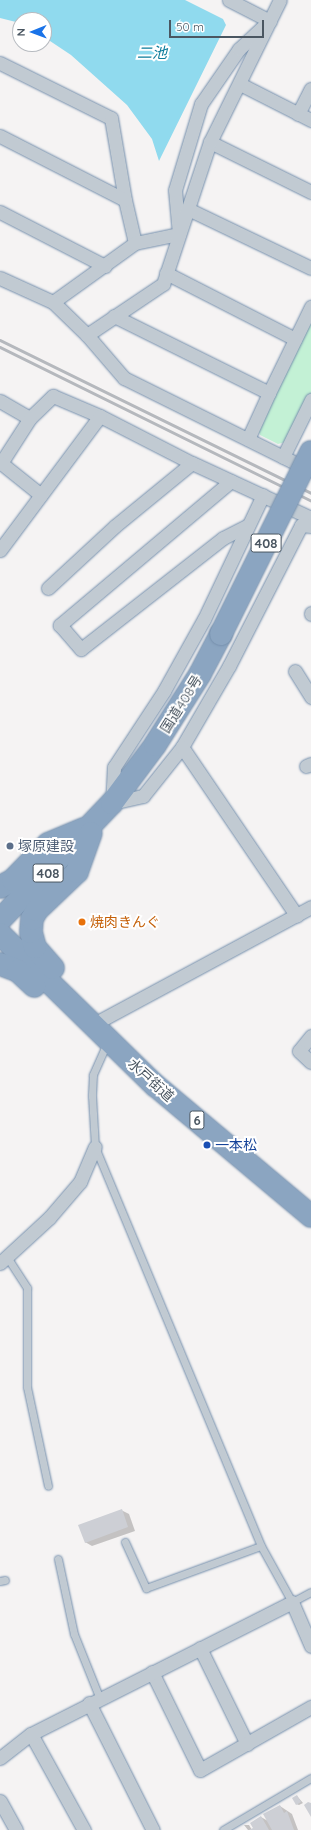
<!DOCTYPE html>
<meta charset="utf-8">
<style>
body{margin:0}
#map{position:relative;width:311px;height:1830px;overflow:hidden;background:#f5f3f3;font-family:Quicksand,"Noto Sans JP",sans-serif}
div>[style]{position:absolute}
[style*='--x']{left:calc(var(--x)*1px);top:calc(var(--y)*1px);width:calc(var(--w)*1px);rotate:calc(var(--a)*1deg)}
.green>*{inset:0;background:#c3f1d5}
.water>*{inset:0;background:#90daee}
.shadow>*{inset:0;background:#0003}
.building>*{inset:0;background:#cdcfd5}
.roads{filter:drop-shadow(0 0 1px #7690ad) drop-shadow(0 0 1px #7690ad)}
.lane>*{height:7px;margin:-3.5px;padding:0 3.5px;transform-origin:3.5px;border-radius:3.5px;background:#c1cad2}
.street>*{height:13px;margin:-6.5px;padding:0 6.5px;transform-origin:6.5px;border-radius:6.5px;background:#c1cad2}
.highway>*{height:22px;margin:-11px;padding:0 11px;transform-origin:11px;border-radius:11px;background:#8ba5c1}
.rail>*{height:3px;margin:-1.5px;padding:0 1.5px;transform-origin:1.5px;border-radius:1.5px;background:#b5b8bd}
.bridges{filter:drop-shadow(0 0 1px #7690ad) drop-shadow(0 0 1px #7690ad)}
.highway-bridge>*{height:22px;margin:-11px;padding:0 11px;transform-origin:11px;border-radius:11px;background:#8ba5c1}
.dots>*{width:11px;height:11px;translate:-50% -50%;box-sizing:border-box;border:2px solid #fff;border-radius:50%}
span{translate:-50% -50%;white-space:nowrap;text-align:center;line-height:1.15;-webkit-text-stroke:4px #fff;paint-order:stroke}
.shield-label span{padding:1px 3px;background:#fff;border:1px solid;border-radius:3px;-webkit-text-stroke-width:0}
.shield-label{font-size:13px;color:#4a5661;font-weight:700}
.street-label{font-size:14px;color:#4a5661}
.service-label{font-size:14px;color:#4e5e75}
.left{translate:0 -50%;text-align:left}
.food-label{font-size:14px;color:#c56008}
.transit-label{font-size:14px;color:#164399}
.water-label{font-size:15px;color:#0c7c9b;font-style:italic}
.north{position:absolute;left:12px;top:12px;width:40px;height:40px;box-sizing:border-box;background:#fff;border:1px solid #b7bbc0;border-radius:50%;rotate:269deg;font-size:11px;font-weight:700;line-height:16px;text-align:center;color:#4a5661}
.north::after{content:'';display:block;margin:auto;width:14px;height:18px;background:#1a73e8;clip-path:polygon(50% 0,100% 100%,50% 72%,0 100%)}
.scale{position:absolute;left:169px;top:20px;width:95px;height:18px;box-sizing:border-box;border:2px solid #4a5661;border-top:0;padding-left:5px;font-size:12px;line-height:14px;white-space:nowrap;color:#4a5661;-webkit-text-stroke:3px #fff;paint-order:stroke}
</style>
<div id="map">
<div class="green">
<div style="clip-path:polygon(311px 315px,311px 394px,289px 441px,278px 444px,260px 435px,257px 426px)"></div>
</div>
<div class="water">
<div style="clip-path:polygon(0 0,185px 0,223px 19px,226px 25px,159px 161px,152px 139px,127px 105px,71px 55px,44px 37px,44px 20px,20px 20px,20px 23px,0 18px)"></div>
</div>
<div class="shadow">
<div style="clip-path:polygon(121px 1510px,129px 1514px,135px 1531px,92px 1546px,85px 1542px)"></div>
<div style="clip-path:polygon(297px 1796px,303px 1803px,299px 1805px,296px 1804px)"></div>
<div style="clip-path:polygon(280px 1806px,292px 1814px,298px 1830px,248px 1830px,244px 1825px,249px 1825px,252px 1830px,261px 1817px,268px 1821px)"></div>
</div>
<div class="building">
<div style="clip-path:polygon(122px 1509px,128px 1527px,85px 1543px,78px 1525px)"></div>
<div style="clip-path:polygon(297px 1795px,301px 1802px,296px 1805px,292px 1798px)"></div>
<div style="clip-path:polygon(308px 1802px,311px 1803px,311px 1817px,304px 1805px)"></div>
<div style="clip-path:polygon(280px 1805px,284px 1813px,287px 1811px,294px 1830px,272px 1830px,263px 1814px)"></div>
<div style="clip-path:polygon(261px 1816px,269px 1830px,249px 1830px,253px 1828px,250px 1823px)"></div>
</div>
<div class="roads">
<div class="lane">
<div style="--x:107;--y:1043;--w:35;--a:114"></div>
<div style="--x:93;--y:1075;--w:21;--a:93"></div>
<div style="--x:92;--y:1096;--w:51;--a:86.6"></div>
<div style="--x:95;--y:1147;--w:432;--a:67.4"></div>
<div style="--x:261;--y:1546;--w:64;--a:61"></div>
<div style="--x:292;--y:1602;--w:21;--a:-28"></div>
<div style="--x:7;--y:1257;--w:37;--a:57"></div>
<div style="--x:27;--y:1288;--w:99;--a:90"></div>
<div style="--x:27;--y:1387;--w:101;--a:78"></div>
<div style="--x:125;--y:1542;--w:51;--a:65.5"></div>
<div style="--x:146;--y:1588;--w:122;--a:-20.1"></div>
<div style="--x:58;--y:1559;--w:77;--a:78"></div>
<div style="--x:74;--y:1634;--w:70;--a:68.2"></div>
<div style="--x:0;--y:1581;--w:5;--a:-11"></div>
<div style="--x:223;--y:1830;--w:102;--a:-30.6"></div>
</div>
<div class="street">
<div style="--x:229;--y:0;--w:46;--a:27.1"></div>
<div style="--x:0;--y:63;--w:124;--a:26.4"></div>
<div style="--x:111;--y:118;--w:83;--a:80.3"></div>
<div style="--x:125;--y:200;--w:44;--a:76.9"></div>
<div style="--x:135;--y:243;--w:101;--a:144.3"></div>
<div style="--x:240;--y:84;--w:80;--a:26.9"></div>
<div style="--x:298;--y:114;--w:28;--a:-63"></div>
<div style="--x:0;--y:136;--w:140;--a:27.1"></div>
<div style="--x:210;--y:142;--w:113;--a:26.3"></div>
<div style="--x:188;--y:209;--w:136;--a:25.6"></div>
<div style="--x:0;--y:212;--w:118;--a:27.2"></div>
<div style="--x:135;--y:243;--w:45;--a:-11.6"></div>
<div style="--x:179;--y:234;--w:44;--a:-95.2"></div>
<div style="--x:175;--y:190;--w:90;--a:-73.2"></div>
<div style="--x:201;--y:104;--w:67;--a:-55.4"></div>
<div style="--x:239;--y:49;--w:35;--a:-43"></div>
<div style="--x:166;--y:273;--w:145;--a:27.1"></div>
<div style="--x:0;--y:278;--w:58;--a:24.4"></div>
<div style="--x:53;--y:302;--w:47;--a:44.1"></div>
<div style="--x:87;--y:335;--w:57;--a:49.3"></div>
<div style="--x:124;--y:378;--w:207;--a:26.4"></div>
<div style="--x:114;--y:316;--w:173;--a:26.4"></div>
<div style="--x:269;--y:393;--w:96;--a:-64"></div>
<div style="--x:87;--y:335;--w:92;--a:-33.9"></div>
<div style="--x:163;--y:284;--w:150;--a:-71.7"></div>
<div style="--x:210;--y:142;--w:158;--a:-63.8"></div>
<div style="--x:0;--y:401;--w:34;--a:30"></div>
<div style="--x:30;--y:418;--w:32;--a:-44"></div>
<div style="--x:53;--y:396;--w:51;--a:23.1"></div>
<div style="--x:100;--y:416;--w:103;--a:27.1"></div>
<div style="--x:192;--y:463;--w:131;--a:24.8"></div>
<div style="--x:30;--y:418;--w:54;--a:122.8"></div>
<div style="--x:1;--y:463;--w:51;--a:38.7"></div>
<div style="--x:248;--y:439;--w:51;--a:-65.5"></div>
<div style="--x:283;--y:457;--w:64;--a:-63.8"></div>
<div style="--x:231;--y:481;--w:224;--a:139.9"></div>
<div style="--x:60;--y:625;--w:32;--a:49"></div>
<div style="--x:81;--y:649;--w:180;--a:-38"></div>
<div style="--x:223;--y:538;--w:27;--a:-27"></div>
<div style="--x:263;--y:495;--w:137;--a:115.4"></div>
<div style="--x:204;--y:619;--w:82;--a:119.1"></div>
<div style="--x:164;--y:691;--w:91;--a:123.3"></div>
<div style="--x:114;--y:767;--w:36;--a:93"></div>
<div style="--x:112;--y:803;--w:32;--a:-13"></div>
<div style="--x:143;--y:796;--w:63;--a:-51.5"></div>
<div style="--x:182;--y:747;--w:94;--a:-59.9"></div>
<div style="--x:229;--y:666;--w:158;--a:-62.9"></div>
<div style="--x:301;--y:525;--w:10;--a:6"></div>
<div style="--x:0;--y:550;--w:167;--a:-53.3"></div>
<div style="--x:48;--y:588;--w:91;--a:-42.8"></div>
<div style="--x:115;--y:526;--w:99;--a:-39.3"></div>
<div style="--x:311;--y:613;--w:1;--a:90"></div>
<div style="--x:295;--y:671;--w:31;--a:58"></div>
<div style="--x:182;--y:747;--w:204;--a:55.8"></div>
<div style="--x:306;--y:766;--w:5;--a:-22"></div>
<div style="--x:92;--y:1025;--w:249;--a:-28.3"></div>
<div style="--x:311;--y:1036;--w:19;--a:129"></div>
<div style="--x:299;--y:1051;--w:16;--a:43"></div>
<div style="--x:0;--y:1263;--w:67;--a:-42.6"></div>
<div style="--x:49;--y:1218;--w:48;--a:-49.3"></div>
<div style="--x:80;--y:1182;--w:38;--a:-67"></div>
<div style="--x:200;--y:1648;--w:107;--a:63.9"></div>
<div style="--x:152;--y:1672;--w:109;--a:63.9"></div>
<div style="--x:200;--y:1770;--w:128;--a:-29.6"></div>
<div style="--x:89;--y:1703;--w:142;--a:63.3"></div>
<div style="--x:31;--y:1734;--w:110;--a:61.1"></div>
<div style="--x:0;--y:1758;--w:39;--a:-38"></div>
<div style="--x:31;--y:1734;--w:292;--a:-26.8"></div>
<div style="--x:292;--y:1602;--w:48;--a:66.6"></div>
<div style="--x:0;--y:1801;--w:33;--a:61"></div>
</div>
<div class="highway">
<div style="--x:0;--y:887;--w:15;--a:-28"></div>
<div style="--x:13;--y:880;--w:50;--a:-45.8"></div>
<div style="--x:48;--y:844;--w:39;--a:-23"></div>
<div style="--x:0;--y:920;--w:162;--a:-46.3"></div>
<div style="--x:112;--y:803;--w:72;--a:-53.4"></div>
<div style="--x:155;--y:745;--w:84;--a:-57.6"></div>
<div style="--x:200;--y:674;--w:45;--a:-62.3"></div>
<div style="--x:0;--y:934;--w:218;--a:44.3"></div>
<div style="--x:156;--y:1086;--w:202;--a:40"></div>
<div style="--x:0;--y:964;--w:19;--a:21"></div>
<div style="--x:18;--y:971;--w:22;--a:43"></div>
<div style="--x:53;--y:968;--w:28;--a:-131"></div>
<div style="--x:35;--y:947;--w:16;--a:-105"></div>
<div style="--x:31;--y:932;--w:13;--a:-86"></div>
<div style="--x:32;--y:919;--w:10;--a:-61"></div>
<div style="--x:37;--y:910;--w:55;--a:-43.5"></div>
<div style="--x:77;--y:872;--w:41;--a:-70.3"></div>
</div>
</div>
<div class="rail">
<div style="--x:0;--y:340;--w:347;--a:26.2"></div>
<div style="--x:0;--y:347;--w:347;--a:26.3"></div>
</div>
<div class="bridges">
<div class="highway-bridge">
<div style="--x:221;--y:634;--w:203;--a:-63.7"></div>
</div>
</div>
<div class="dots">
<div style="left:10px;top:846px;background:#5c6f8a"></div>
<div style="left:82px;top:922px;background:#e8710a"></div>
<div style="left:207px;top:1145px;background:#1a4fb4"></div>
</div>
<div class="shield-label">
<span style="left:266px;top:543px">408</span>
<span style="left:48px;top:873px">408</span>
<span style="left:197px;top:1120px">6</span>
</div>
<div class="street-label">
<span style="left:181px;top:704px;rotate:-58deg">国道408号</span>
<span style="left:151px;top:1080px;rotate:42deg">水戸街道</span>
</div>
<div class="service-label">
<span class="left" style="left:18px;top:846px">塚原建設</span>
</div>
<div class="food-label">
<span class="left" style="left:90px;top:922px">焼肉きんぐ</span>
</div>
<div class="transit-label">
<span class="left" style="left:215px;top:1145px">一本松</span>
</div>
<div class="water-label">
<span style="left:152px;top:53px">二池</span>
</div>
<div class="north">N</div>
<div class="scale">50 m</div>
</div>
